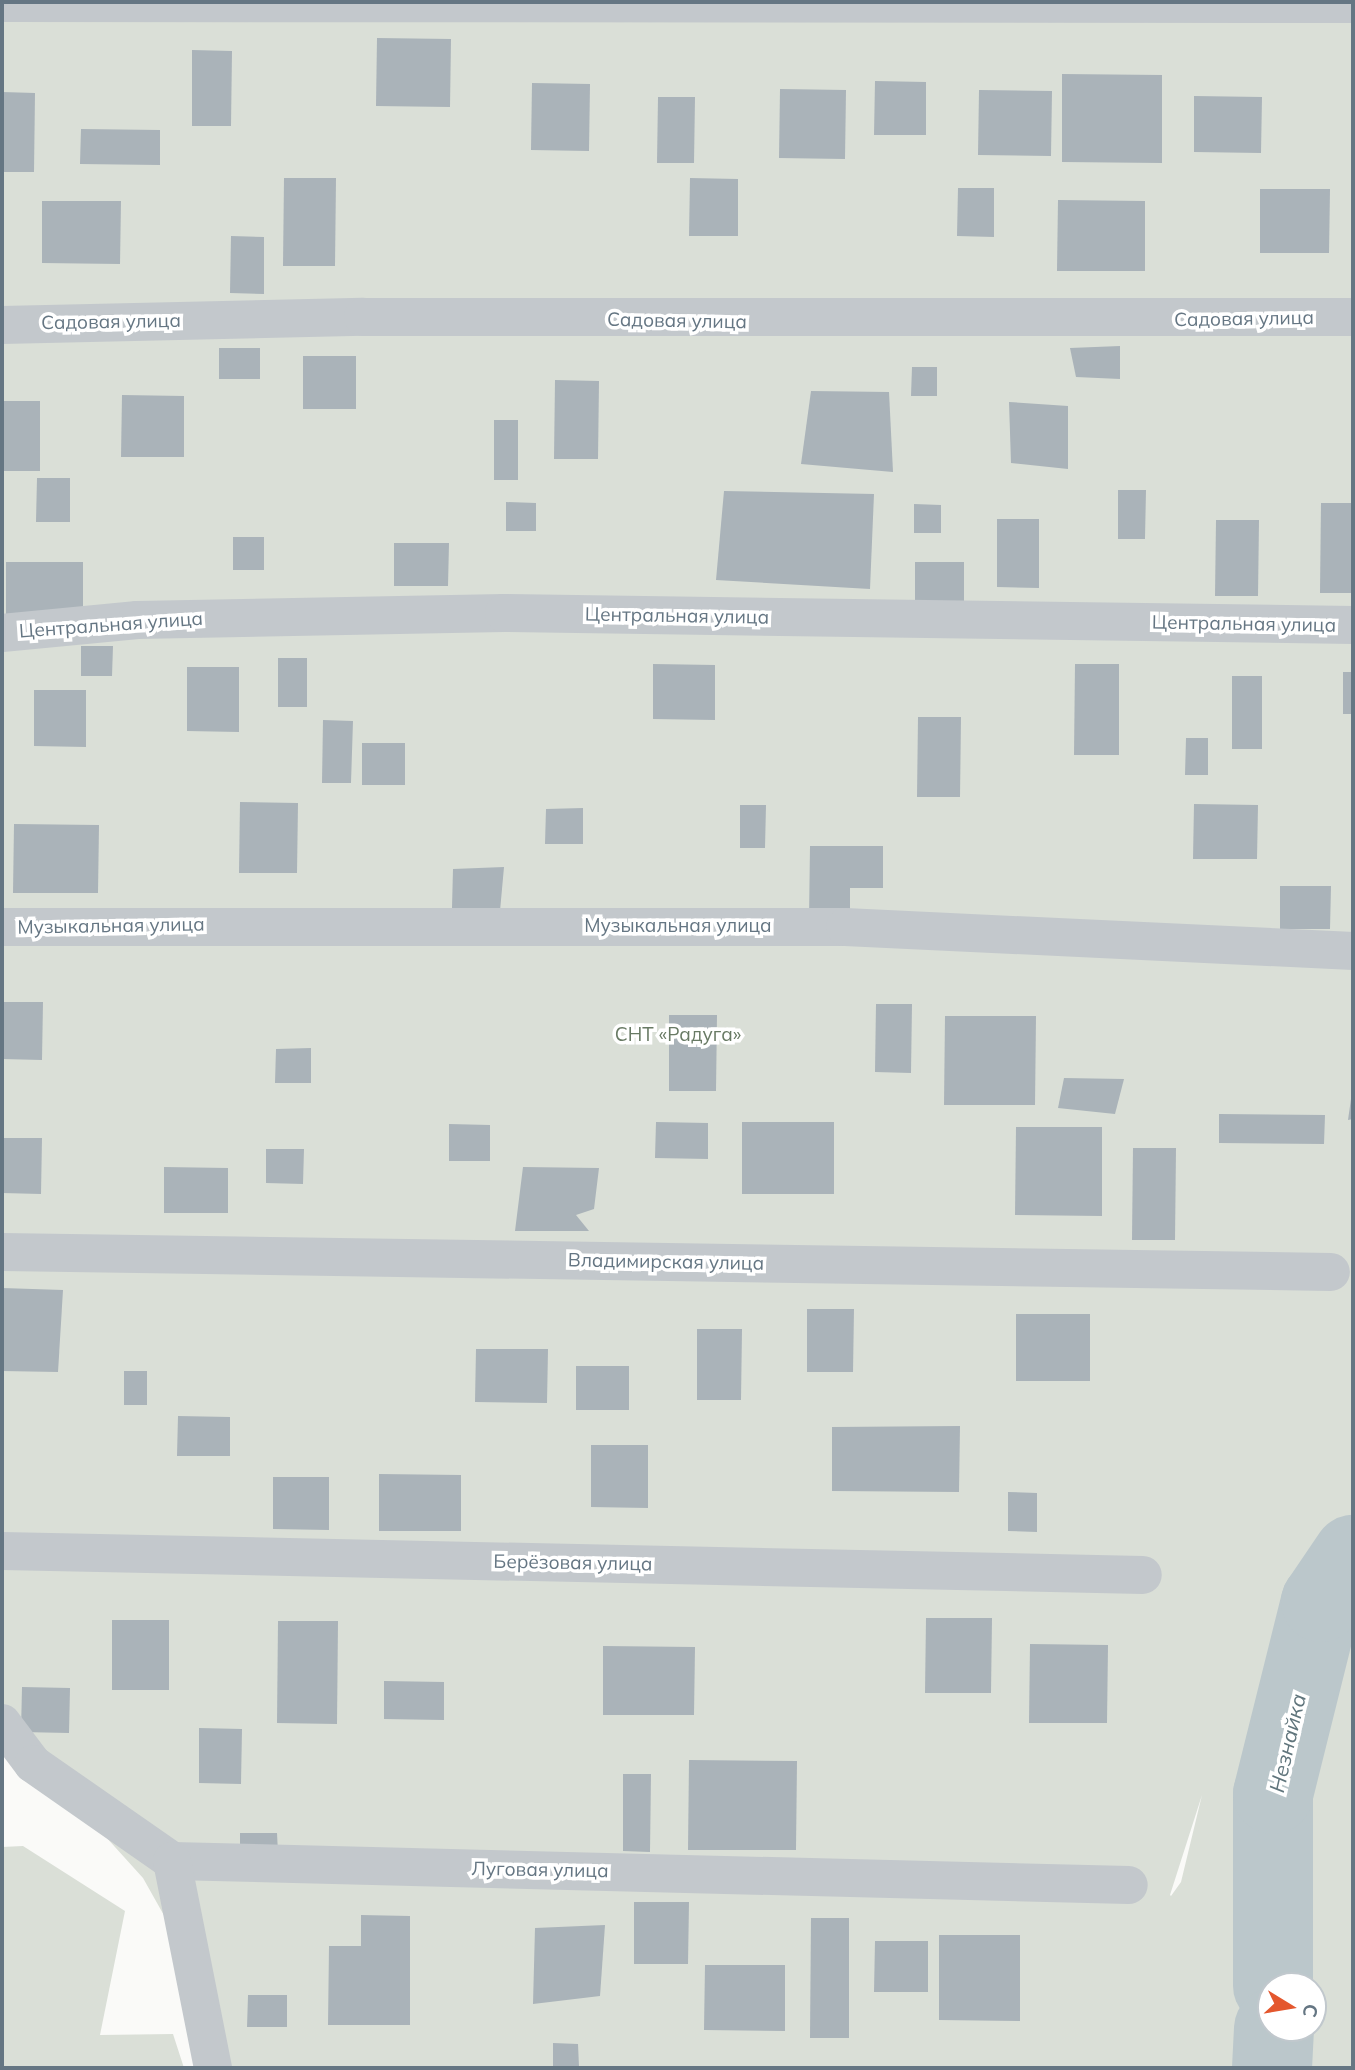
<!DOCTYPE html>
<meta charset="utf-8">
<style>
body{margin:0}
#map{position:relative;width:1355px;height:2070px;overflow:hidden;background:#fafaf8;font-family:Mulish,sans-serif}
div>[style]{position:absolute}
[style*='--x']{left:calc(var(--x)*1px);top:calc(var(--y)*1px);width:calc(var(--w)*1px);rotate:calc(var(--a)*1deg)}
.green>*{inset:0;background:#dadfd7}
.river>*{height:80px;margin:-40px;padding:0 40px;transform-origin:40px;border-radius:40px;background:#bbc7cb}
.building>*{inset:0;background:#aab3b9}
.street>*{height:38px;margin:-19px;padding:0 19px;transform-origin:19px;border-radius:19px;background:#c3c8cc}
span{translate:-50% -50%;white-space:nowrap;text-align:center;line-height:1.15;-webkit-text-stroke:7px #fff;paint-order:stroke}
.street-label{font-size:19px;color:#657683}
.park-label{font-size:19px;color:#687a64}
.water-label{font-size:21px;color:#60757c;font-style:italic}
.frame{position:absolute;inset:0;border:4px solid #657683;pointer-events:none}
.north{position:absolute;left:1257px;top:1972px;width:70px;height:70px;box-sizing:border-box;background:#fff;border:2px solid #c1c8cd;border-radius:50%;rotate:101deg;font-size:19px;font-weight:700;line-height:28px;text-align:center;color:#657683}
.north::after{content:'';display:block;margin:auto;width:24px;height:32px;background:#e4572e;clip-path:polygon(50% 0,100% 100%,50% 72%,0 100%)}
</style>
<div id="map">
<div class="green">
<div style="clip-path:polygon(evenodd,2px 2px,1353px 2px,1353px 2068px,215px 2068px,193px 1967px,143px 1878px,2px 1722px,2px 2px,1202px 1795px,1181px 1882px,1171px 1896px,1170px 1895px,1202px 1795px,2px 2px,1271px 1986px,1313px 1986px,1313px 2028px,1271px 2028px,1271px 1986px)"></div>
<div style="clip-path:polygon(23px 1846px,125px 1911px,100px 2035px,173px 2034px,184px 2068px,2px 2068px,2px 1847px)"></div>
</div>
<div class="river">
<div style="--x:1273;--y:1986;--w:192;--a:-90"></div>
<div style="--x:1273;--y:1794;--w:198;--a:-76"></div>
<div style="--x:1321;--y:1602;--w:57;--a:-55.8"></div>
<div style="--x:1272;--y:2068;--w:40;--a:-87.1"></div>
</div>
<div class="building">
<div style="clip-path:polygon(377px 38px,451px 39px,450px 107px,376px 106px)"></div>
<div style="clip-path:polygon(192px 50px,232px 51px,231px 126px,192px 126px)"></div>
<div style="clip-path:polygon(1062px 74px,1162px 75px,1162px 163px,1062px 162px)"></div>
<div style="clip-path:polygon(875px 81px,926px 82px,926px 135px,874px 135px)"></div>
<div style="clip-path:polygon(532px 83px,590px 84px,589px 151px,531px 150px)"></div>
<div style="clip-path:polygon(780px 89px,846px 90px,845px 159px,779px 158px)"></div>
<div style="clip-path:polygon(979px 90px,1052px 91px,1051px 156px,978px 155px)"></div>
<div style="clip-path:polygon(2px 92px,35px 93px,34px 172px,2px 172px)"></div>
<div style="clip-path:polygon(1194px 96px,1262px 97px,1261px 153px,1194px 152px)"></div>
<div style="clip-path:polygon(658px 97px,695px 97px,694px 163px,657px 163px)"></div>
<div style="clip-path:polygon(81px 129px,160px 130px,160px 165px,80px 164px)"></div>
<div style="clip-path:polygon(284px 178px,336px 178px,335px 266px,283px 266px)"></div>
<div style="clip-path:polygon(690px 178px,738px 179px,738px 236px,689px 236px)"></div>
<div style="clip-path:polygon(958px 188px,994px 188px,994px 237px,957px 236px)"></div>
<div style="clip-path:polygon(1260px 189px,1330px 189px,1329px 253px,1260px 253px)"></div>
<div style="clip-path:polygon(1058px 200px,1145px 201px,1145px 271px,1057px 271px)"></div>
<div style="clip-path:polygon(42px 201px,121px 201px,120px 264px,42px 263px)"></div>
<div style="clip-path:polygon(231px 236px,264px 237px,264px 294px,230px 293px)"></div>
<div style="clip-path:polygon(1120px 346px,1120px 379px,1076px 377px,1070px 348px)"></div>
<div style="clip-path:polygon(219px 348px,260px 348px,260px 379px,219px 379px)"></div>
<div style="clip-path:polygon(303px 356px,356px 356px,356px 409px,303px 409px)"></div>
<div style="clip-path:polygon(912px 367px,937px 367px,937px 396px,911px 396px)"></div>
<div style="clip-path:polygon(555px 380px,599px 381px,598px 459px,554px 459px)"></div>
<div style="clip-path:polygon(811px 391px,889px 392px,893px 472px,801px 464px)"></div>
<div style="clip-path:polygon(122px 395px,184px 396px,184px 457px,121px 457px)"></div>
<div style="clip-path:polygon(2px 401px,40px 401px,40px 471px,2px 471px)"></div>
<div style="clip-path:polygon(1009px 402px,1068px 406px,1068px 469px,1011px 463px)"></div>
<div style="clip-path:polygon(494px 420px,518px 420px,518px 480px,494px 480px)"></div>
<div style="clip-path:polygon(37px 478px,70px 478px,70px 522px,36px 522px)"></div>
<div style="clip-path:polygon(1118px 490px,1146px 490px,1145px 539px,1118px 539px)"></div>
<div style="clip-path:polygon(724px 491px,874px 494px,870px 589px,716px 580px)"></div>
<div style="clip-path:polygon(506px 502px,536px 503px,536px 531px,506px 531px)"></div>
<div style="clip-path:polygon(1321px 503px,1353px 503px,1353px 593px,1320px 593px)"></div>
<div style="clip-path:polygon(914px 504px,941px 505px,941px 533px,914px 533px)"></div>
<div style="clip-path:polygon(997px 519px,1039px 519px,1039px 588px,997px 587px)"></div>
<div style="clip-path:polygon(1216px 520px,1259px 520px,1258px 596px,1215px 596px)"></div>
<div style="clip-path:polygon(233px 537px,264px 537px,264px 570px,233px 570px)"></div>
<div style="clip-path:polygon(394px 543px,449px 543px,448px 586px,394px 586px)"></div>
<div style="clip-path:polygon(6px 562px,83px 562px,83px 620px,6px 620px)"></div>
<div style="clip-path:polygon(915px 562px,964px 562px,964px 610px,915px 610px)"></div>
<div style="clip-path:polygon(81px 646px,113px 646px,112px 676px,81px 676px)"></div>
<div style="clip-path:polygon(278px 658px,307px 658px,307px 707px,278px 707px)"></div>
<div style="clip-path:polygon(653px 664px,715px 665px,715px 720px,653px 719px)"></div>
<div style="clip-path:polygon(1075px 664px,1119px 664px,1119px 755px,1074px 755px)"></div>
<div style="clip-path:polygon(187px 667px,239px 667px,239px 732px,187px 731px)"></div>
<div style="clip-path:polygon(1343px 672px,1353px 672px,1353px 714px,1343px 714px)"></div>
<div style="clip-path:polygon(1232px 676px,1262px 676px,1262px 749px,1232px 749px)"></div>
<div style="clip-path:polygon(34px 690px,86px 690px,86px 747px,34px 746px)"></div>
<div style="clip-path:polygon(918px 717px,961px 717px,960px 797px,917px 797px)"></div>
<div style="clip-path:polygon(323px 720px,353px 721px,351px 783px,322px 783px)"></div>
<div style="clip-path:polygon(1186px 738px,1208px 738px,1208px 775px,1185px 775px)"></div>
<div style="clip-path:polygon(362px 743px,405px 743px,405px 785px,362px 785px)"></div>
<div style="clip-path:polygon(240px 802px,298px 803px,297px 873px,239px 873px)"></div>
<div style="clip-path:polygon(1194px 804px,1258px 805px,1257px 859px,1193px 859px)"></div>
<div style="clip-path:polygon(740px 805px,766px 805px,765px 848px,740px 848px)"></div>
<div style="clip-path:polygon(583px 808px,583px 844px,545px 844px,546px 809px)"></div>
<div style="clip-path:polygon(14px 824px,99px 825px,98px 893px,13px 893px)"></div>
<div style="clip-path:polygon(810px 846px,883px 846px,883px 888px,850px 888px,850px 919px,809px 919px)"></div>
<div style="clip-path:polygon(504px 867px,500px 911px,452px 908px,453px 869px)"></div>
<div style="clip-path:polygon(1280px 886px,1331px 886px,1330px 929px,1280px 929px)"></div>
<div style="clip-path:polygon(2px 1002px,43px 1002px,42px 1060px,2px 1059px)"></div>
<div style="clip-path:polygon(876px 1004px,912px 1004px,911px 1073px,875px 1072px)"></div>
<div style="clip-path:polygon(669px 1015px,717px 1015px,716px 1091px,669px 1091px)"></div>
<div style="clip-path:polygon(945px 1016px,1036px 1016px,1035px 1105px,944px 1105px)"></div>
<div style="clip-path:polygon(311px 1048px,311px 1083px,275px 1083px,276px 1049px)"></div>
<div style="clip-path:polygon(1064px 1078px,1124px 1079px,1115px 1114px,1058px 1108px)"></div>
<div style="clip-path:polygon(1352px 1092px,1353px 1119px,1348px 1120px)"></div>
<div style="clip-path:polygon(1219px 1114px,1325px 1115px,1324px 1144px,1219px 1143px)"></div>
<div style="clip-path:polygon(656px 1122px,708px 1123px,708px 1159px,655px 1158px)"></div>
<div style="clip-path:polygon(742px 1122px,834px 1122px,834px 1194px,742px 1194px)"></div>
<div style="clip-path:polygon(449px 1124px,490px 1125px,490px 1161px,449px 1161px)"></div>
<div style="clip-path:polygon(1016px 1127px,1102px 1127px,1102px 1216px,1015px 1215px)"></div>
<div style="clip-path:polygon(2px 1138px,42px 1138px,41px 1194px,2px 1193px)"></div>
<div style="clip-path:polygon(1133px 1148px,1176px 1148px,1175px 1240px,1132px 1240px)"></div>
<div style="clip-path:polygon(266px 1149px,304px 1149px,303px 1184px,266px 1183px)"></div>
<div style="clip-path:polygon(164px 1167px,228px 1168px,228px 1213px,164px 1213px)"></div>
<div style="clip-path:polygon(523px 1167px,599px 1168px,594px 1209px,576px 1215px,589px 1231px,515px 1231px)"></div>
<div style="clip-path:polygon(2px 1288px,63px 1290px,58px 1372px,2px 1371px)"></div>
<div style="clip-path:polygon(807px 1309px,854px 1309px,853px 1372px,807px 1372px)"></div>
<div style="clip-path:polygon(1016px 1314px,1090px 1314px,1090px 1381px,1016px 1381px)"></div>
<div style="clip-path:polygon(697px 1329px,742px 1329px,741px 1400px,697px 1400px)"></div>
<div style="clip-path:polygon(476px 1349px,548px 1349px,547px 1403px,475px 1402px)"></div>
<div style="clip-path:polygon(576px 1366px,629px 1366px,629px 1410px,576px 1410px)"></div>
<div style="clip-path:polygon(124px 1371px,147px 1371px,147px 1405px,124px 1405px)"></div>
<div style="clip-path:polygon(178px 1416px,230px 1417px,230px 1456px,177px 1456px)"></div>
<div style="clip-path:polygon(960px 1426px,959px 1492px,832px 1491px,832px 1427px)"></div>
<div style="clip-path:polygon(591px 1445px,648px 1445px,648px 1508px,591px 1507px)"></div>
<div style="clip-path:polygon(379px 1474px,461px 1475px,461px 1531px,379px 1531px)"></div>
<div style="clip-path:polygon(273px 1477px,329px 1477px,329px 1530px,273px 1529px)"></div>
<div style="clip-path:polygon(1008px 1492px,1037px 1493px,1037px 1532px,1008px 1531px)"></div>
<div style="clip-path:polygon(926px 1618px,992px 1618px,991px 1693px,925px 1693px)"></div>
<div style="clip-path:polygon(112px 1620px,169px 1620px,169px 1690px,112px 1690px)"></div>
<div style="clip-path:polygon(278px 1621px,338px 1621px,337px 1724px,277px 1723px)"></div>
<div style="clip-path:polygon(1030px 1644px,1108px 1645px,1107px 1723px,1029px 1723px)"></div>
<div style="clip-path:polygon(603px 1646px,695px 1647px,694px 1715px,603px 1715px)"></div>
<div style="clip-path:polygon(384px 1681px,444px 1682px,444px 1720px,384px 1719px)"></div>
<div style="clip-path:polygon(22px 1687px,70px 1688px,69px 1733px,21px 1732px)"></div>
<div style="clip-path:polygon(199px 1728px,242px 1729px,241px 1784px,199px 1783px)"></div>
<div style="clip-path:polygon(689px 1760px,797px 1761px,796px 1850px,688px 1850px)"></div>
<div style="clip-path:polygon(623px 1774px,651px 1774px,650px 1852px,623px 1851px)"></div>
<div style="clip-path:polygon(240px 1833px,277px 1833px,278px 1853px,240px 1853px)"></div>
<div style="clip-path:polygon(634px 1902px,689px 1902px,688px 1964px,634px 1964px)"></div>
<div style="clip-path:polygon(361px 1915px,410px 1916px,410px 2025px,328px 2025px,329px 1946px,361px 1946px)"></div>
<div style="clip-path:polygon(811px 1918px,849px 1918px,849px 2038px,810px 2038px)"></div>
<div style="clip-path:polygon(605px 1925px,600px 1996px,533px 2004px,535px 1928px)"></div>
<div style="clip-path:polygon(939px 1935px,1020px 1935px,1020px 2021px,939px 2020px)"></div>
<div style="clip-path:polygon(875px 1941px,928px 1941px,928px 1992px,874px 1992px)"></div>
<div style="clip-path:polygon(705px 1965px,785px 1965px,785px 2031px,704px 2030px)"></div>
<div style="clip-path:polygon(248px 1995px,287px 1995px,287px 2027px,247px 2027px)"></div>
<div style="clip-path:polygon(553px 2043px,578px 2044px,579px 2067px,553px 2066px)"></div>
</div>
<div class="street">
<div style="--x:2;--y:3;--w:1351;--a:0.04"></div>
<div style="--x:2;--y:325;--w:361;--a:-1.3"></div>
<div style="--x:363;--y:317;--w:990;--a:0"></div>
<div style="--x:2;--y:633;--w:136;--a:-5.5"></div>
<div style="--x:137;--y:620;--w:367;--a:-1.1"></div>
<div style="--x:504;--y:613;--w:849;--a:0.81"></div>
<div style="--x:2;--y:927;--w:843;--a:0"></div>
<div style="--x:845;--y:927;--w:509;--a:2.7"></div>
<div style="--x:2;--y:1252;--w:1329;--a:0.86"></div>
<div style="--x:2;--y:1551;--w:1141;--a:1.2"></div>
<div style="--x:2;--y:1723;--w:51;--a:52.9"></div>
<div style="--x:33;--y:1764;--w:169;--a:34.9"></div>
<div style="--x:172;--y:1861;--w:957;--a:1.44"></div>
<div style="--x:172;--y:1861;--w:211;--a:78.8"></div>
</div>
<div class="street-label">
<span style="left:1244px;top:319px;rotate:-1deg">Садовая улица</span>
<span style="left:677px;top:321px;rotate:1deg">Садовая улица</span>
<span style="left:111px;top:322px;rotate:-1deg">Садовая улица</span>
<span style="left:677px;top:616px;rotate:1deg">Центральная улица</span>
<span style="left:1244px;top:624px;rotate:1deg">Центральная улица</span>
<span style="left:111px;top:625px;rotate:-4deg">Центральная улица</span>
<span style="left:111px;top:926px;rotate:-1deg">Музыкальная улица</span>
<span style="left:678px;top:926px">Музыкальная улица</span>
<span style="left:666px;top:1262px;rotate:1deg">Владимирская улица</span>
<span style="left:573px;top:1563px;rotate:1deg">Берёзовая улица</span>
<span style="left:540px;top:1870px;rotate:1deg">Луговая улица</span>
</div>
<div class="park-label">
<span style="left:678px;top:1035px">СНТ «Радуга»</span>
</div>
<div class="water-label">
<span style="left:1287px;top:1743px;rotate:-77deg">Незнайка</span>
</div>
<div class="frame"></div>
<div class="north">С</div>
</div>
